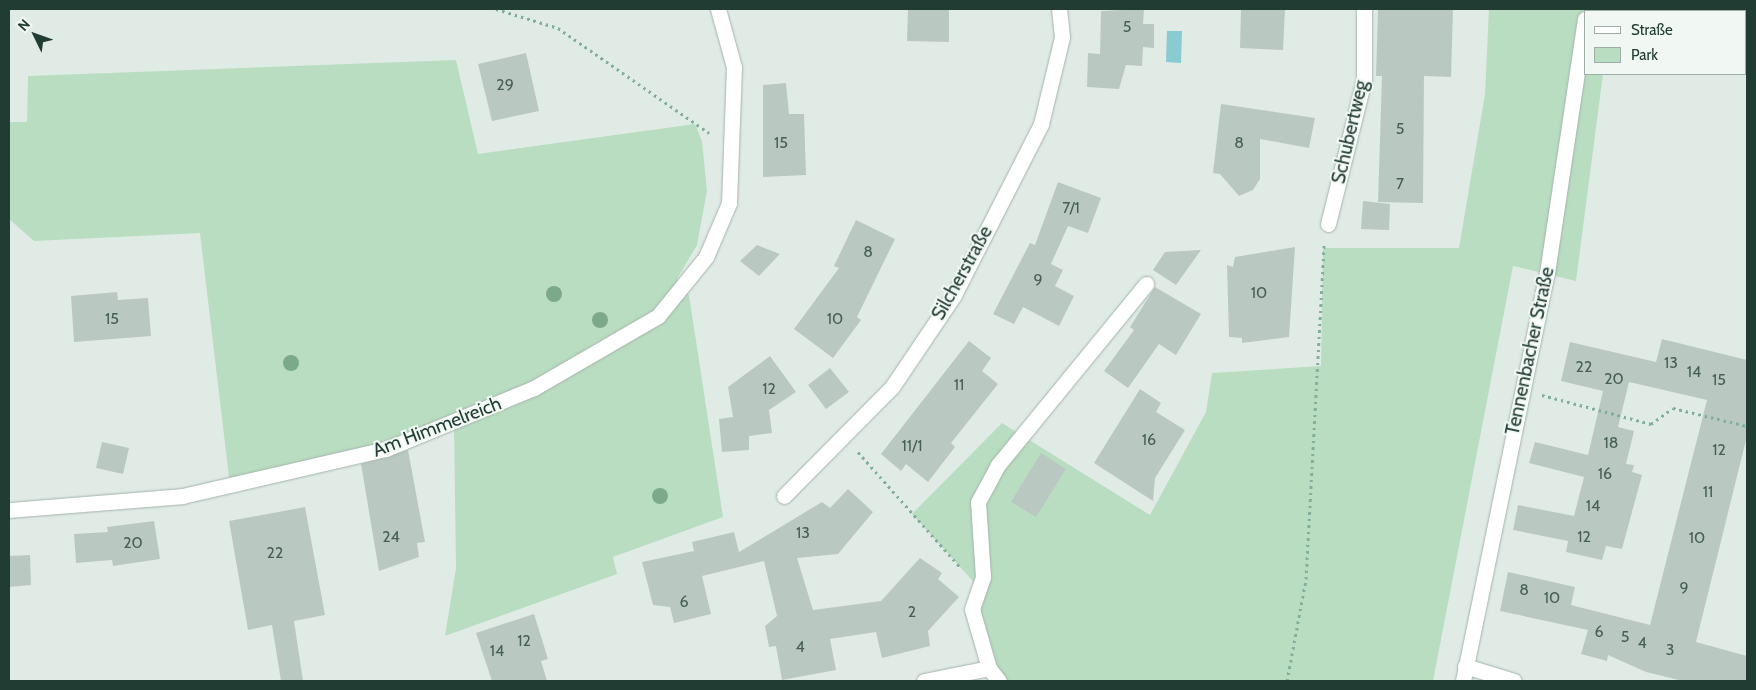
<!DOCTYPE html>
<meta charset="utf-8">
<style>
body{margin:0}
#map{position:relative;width:1756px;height:690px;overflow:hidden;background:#e1ebe6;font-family:Cabin,sans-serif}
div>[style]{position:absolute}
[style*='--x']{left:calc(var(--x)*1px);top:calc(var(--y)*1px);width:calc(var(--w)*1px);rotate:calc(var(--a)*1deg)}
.green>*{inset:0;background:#b9ddc0}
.water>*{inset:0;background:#88cbd1}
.building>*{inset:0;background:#b9c9c1}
.path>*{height:3px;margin-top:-1.5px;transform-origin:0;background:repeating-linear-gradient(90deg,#81af9d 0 2.5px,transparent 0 6.5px)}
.roads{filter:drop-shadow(0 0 1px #a4b3ad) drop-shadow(0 0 1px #a4b3ad)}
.street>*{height:15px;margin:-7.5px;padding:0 7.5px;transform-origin:7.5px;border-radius:7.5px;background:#fff}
.secondary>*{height:15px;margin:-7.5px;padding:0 7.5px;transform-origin:7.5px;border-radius:7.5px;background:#fff}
.trees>*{width:16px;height:16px;margin:-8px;border-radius:50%;background:#7da98b}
span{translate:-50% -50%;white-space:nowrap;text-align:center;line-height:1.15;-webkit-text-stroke:4px #f1f8f4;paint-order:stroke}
.number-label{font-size:16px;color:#475f56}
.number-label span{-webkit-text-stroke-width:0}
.street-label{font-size:19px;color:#213c33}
.frame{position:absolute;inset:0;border:10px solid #213c33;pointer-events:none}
.legend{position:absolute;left:1584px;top:10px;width:162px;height:65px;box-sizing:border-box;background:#f1f8f4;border:1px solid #9eada7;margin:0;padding:6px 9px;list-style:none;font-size:15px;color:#213c33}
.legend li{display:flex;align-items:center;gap:10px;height:25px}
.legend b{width:25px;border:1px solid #9eada7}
.north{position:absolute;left:10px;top:10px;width:50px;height:50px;-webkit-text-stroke:4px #f1f8f4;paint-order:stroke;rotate:312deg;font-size:14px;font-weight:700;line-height:20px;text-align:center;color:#213c33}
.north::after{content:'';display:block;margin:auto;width:18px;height:22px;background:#213c33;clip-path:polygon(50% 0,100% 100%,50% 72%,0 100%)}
</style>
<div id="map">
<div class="green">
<div style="clip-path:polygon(1489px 9px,1610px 9px,1585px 11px,1585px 74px,1603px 74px,1576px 281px,1513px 266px,1433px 681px,1003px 681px,992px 666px,974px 609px,981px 590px,912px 514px,1002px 423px,1150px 515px,1206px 412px,1212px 373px,1321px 366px,1323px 248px,1459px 248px,1485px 94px)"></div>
<div style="clip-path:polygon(456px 60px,478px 154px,695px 124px,702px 141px,707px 191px,697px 245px,677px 279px,689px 295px,723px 517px,613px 557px,617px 574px,445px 636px,456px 568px,454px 425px,230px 486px,200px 233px,34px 241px,9px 219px,9px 122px,27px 122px,28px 76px)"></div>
</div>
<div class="water">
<div style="clip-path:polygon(1167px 31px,1182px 31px,1181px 63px,1166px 62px)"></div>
</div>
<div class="building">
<div style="clip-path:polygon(908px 9px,949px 9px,949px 42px,907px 41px)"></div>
<div style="clip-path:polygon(1144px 9px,1143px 24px,1154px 24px,1154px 48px,1143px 47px,1142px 66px,1126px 65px,1119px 89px,1087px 87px,1088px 53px,1100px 54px,1101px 11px)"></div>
<div style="clip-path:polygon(1241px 9px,1285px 9px,1283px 50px,1240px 48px)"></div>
<div style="clip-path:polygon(1378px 9px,1453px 9px,1451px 77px,1424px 76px,1423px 203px,1378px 202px,1382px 76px,1376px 76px)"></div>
<div style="clip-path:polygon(526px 53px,539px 111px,492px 121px,478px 64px)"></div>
<div style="clip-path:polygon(786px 83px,789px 114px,804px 114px,806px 175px,763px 177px,763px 85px)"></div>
<div style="clip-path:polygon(1221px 104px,1315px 118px,1309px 148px,1260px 139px,1260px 179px,1253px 190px,1239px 196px,1220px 174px,1213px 173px)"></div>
<div style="clip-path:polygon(1058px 182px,1101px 198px,1088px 233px,1068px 226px,1051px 264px,1063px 270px,1055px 286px,1074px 296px,1059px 326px,1023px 307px,1014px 324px,993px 314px,1030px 243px,1035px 245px)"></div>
<div style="clip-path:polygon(1363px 201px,1390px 204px,1389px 230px,1361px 229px)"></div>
<div style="clip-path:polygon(856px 220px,895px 239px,857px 317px,861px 320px,833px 358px,794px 329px,839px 268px,834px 266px)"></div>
<div style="clip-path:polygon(757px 245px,780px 254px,759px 276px,740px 261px)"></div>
<div style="clip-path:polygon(1295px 247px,1289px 337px,1242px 343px,1242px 338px,1229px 337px,1227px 265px,1233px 267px,1235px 257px)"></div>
<div style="clip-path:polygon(1201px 250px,1176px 285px,1153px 270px,1165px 252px)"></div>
<div style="clip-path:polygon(1155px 287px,1201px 314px,1176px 355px,1159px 344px,1128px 388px,1104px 371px,1134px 330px,1130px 327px)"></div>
<div style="clip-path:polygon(117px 292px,118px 300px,148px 298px,151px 336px,74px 342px,71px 296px)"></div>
<div style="clip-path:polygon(1662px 339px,1747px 360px,1747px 436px,1696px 642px,1747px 656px,1747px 681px,1683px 681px,1646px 672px,1608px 655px,1607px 661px,1581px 654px,1588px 630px,1500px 611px,1508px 572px,1575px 587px,1571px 605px,1650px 625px,1707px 400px,1629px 382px,1618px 427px,1634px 431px,1626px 464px,1634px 465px,1632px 472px,1642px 475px,1622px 549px,1606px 546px,1602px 560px,1566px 552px,1568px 541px,1513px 530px,1518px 505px,1574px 516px,1584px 477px,1529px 463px,1535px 442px,1588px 455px,1603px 391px,1561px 381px,1570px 342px,1656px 362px)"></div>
<div style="clip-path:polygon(969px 341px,991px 358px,982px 371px,998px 384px,951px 443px,955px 447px,928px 482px,906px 464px,901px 471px,881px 454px)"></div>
<div style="clip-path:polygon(770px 356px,796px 392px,769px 410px,772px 433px,749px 436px,749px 450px,722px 452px,719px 419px,733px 417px,728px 387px)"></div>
<div style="clip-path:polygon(830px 368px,849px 392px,826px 409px,808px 385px)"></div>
<div style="clip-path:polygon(1140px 389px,1161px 403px,1156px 412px,1185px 430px,1155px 478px,1153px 501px,1094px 463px)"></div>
<div style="clip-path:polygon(102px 442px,129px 448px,123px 474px,96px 468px)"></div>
<div style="clip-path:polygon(408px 450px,425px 542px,417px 543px,419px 557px,379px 571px,361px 464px)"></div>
<div style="clip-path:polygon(1041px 453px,1066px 469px,1036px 517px,1011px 502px)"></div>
<div style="clip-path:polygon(848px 489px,873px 512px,838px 554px,797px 558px,813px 610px,881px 601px,920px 558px,942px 573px,938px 579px,959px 597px,928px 631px,930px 646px,882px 658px,876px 632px,830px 639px,836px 670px,782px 680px,776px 646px,769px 647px,765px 626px,777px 616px,764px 561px,702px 576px,711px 614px,674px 623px,670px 607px,653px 605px,642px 562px,694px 551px,692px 542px,734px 532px,739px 552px,822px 502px,830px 508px)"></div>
<div style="clip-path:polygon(305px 507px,325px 615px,294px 621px,303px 681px,281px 681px,272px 625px,248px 630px,229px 521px)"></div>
<div style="clip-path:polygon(154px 521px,160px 559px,113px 566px,112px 560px,76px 563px,74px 534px,108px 532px,107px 527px)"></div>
<div style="clip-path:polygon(30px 555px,31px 585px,9px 587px,9px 556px)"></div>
<div style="clip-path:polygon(534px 614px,548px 659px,541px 661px,547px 681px,492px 681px,476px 633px)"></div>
</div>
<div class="path">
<div style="--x:496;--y:9;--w:65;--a:17"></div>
<div style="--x:558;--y:28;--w:184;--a:34.8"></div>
<div style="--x:1542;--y:395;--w:113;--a:14.9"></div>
<div style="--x:1651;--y:424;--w:27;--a:-36"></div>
<div style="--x:1673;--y:408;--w:76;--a:13.7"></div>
<div style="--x:858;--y:452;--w:154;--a:48.4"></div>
<div style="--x:1287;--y:681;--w:104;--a:-79.4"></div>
<div style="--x:1306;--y:579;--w:335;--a:-86.9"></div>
</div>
<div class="roads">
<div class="street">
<div style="--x:1328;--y:224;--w:148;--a:-76"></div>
<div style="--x:1364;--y:80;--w:71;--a:-90"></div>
<div style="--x:784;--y:496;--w:153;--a:-45.3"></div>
<div style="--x:892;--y:387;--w:111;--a:-56"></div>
<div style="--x:954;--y:295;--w:192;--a:-63"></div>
<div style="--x:1041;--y:124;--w:89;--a:-76.4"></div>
<div style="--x:1062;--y:37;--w:28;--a:-96"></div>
<div style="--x:9;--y:510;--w:174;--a:-4.6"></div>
<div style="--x:182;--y:496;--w:209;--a:-13"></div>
<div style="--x:386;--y:449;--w:160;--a:-22.4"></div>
<div style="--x:534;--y:388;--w:143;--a:-30.1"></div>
<div style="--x:658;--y:316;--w:76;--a:-50.9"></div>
<div style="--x:706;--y:257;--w:59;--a:-66.9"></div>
<div style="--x:729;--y:203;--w:136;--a:-87.9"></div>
<div style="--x:734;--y:67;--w:60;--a:-105.4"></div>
<div style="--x:1465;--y:666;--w:51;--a:17"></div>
<div style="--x:924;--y:681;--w:66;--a:-11.3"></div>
<div style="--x:999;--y:681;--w:16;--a:-128"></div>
<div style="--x:989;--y:668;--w:61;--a:-106.1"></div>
<div style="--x:972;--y:609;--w:34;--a:-71"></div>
<div style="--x:983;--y:577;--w:75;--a:-93.8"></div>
<div style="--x:978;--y:502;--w:42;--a:-61.6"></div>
<div style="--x:998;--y:465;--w:234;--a:-50.7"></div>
</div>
<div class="secondary">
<div style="--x:1463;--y:681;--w:417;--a:-78.4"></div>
<div style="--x:1547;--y:273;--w:257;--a:-81.5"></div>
</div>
</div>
<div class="trees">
<div style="left:554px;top:294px"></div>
<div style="left:600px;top:320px"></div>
<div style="left:291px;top:363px"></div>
<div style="left:660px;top:496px"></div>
</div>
<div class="number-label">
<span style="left:1127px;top:27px">5</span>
<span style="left:505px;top:85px">29</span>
<span style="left:1400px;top:129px">5</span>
<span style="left:781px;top:143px">15</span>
<span style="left:1239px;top:143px">8</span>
<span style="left:1400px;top:184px">7</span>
<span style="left:1071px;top:208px">7/1</span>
<span style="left:868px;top:252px">8</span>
<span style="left:1038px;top:280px">9</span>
<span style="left:1259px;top:293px">10</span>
<span style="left:112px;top:319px">15</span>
<span style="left:835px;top:319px">10</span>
<span style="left:1671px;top:363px">13</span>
<span style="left:1584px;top:367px">22</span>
<span style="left:1694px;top:372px">14</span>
<span style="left:1614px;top:379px">20</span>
<span style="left:1719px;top:380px">15</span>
<span style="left:959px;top:385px">11</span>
<span style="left:769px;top:389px">12</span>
<span style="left:1149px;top:440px">16</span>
<span style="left:1611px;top:443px">18</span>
<span style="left:912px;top:446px">11/1</span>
<span style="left:1719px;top:450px">12</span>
<span style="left:1605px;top:474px">16</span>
<span style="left:1708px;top:492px">11</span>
<span style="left:1593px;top:506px">14</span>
<span style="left:803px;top:533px">13</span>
<span style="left:391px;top:537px">24</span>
<span style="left:1584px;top:537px">12</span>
<span style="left:1697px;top:538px">10</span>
<span style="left:133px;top:543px">20</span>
<span style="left:275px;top:553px">22</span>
<span style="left:1684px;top:588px">9</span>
<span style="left:1524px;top:590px">8</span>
<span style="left:1552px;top:598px">10</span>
<span style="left:684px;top:602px">6</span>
<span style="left:912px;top:612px">2</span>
<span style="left:1599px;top:632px">6</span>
<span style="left:1625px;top:637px">5</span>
<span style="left:524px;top:641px">12</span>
<span style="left:1642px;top:643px">4</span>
<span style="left:800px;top:647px">4</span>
<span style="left:1670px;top:650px">3</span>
<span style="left:497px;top:651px">14</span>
</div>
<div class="street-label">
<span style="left:1350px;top:132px;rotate:-77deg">Schubertweg</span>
<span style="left:962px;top:273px;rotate:-61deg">Silcherstraße</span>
<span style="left:1530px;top:351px;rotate:-78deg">Tennenbacher Straße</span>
<span style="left:437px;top:427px;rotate:-21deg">Am Himmelreich</span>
</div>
<div class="frame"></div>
<ul class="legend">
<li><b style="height:6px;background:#fff"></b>Straße</li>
<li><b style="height:14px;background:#b9ddc0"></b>Park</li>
</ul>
<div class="north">N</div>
</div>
